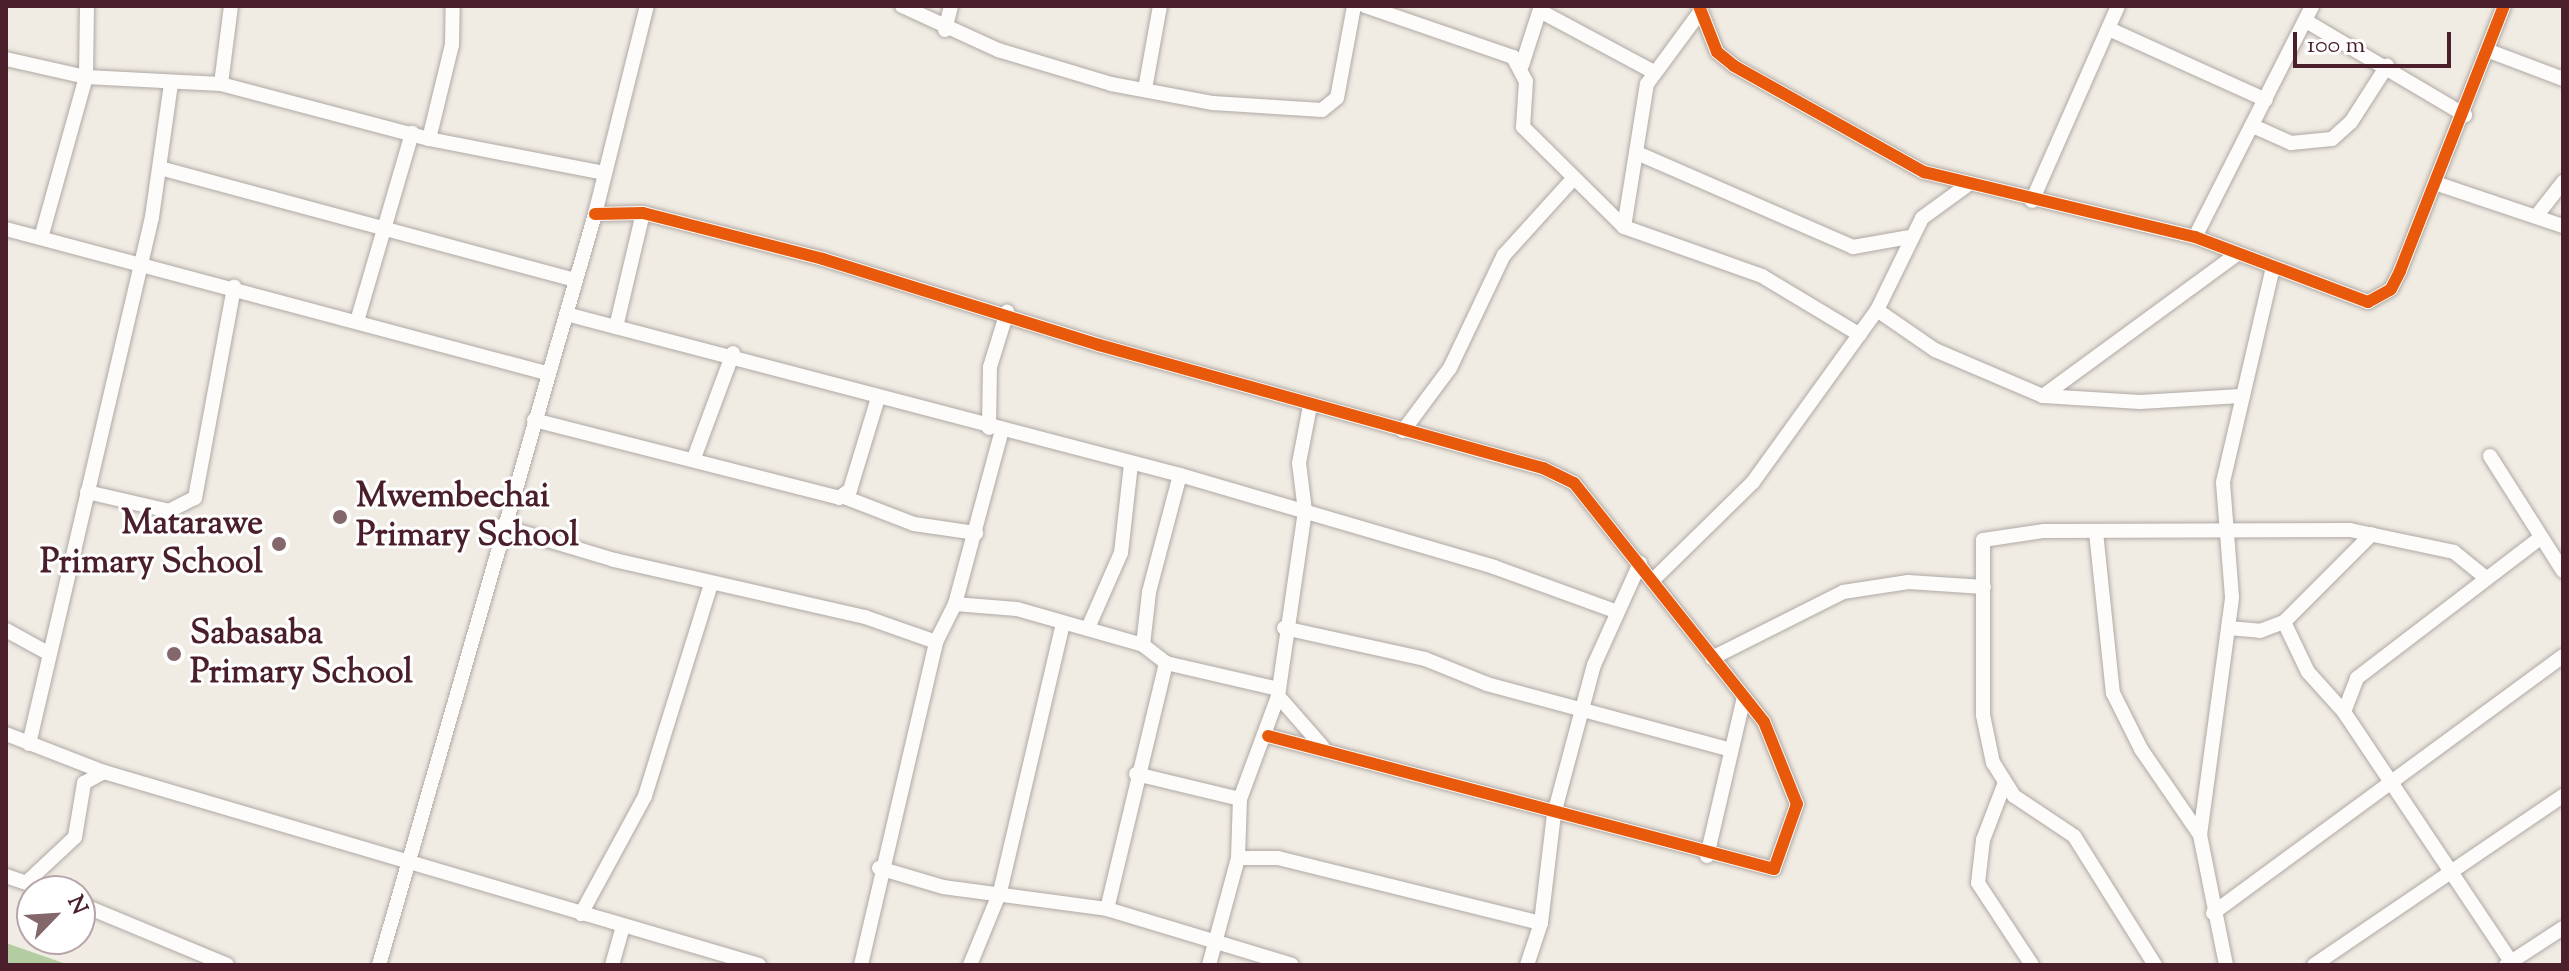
<!DOCTYPE html>
<style>
body{margin:0}
#map{position:relative;width:2569px;height:971px;overflow:hidden;background:#f0ece3;font-family:"Sorts Mill Goudy",serif}
div>[style]{position:absolute}
[style*='--x']{left:calc(var(--x)*1px);top:calc(var(--y)*1px);width:calc(var(--w)*1px);rotate:calc(var(--a)*1deg)}
.forest>*{inset:0;background:#b3cca2}
.roads{filter:drop-shadow(0 0 2px #b0a8a5) drop-shadow(0 0 2px #b0a8a5)}
.minor>*{height:14px;margin:-7px;padding:0 7px;transform-origin:7px;border-radius:7px;background:#fdfcfb}
.cycleway>*{height:12px;margin:-6px;padding:0 6px;transform-origin:6px;border-radius:6px;background:#e8590c}
.dots>*{width:22px;height:22px;translate:-50% -50%;box-sizing:border-box;border:4px solid #fff;border-radius:50%}
span{translate:-50% -50%;white-space:nowrap;text-align:center;line-height:1.15;-webkit-text-stroke:6px #fff;paint-order:stroke}
.poi-label{font-size:34px;color:#4a1f2b;font-weight:700}
.left{translate:0 -50%;text-align:left}
.right{translate:-100% -50%;text-align:right}
.frame{position:absolute;inset:0;border:8px solid #4a1f2b;pointer-events:none}
.north{position:absolute;left:16px;top:875px;width:80px;height:80px;box-sizing:border-box;background:#fff;border:2px solid #b7a5aa;border-radius:50%;rotate:65deg;font-size:22px;font-weight:700;line-height:32px;text-align:center;color:#4a1f2b}
.north::after{content:'';display:block;margin:auto;width:28px;height:36px;background:#84676b;clip-path:polygon(50% 0,100% 100%,50% 72%,0 100%)}
.scale{position:absolute;left:2293px;top:32px;width:158px;height:36px;box-sizing:border-box;border:4px solid #4a1f2b;border-top:0;padding-left:10px;font-size:24px;line-height:28px;white-space:nowrap;color:#4a1f2b;-webkit-text-stroke:6px #fff;paint-order:stroke}
</style>
<div id="map">
<div class="forest">
<div style="clip-path:polygon(6px 943px,69px 965px,6px 965px)"></div>
</div>
<div class="roads">
<div class="minor">
<div style="--x:902;--y:6;--w:106;--a:24.6"></div>
<div style="--x:998;--y:50;--w:118;--a:16.7"></div>
<div style="--x:1111;--y:84;--w:104;--a:10.6"></div>
<div style="--x:1213;--y:103;--w:109;--a:3.7"></div>
<div style="--x:1322;--y:110;--w:19;--a:-39"></div>
<div style="--x:1337;--y:98;--w:94;--a:-79.5"></div>
<div style="--x:1365;--y:6;--w:157;--a:19"></div>
<div style="--x:1513;--y:57;--w:27;--a:62"></div>
<div style="--x:1526;--y:81;--w:46;--a:93.7"></div>
<div style="--x:1523;--y:127;--w:142;--a:44.7"></div>
<div style="--x:1624;--y:227;--w:146;--a:19.5"></div>
<div style="--x:1762;--y:276;--w:114;--a:31"></div>
<div style="--x:1699;--y:6;--w:49;--a:68.6"></div>
<div style="--x:1717;--y:52;--w:22;--a:39"></div>
<div style="--x:1734;--y:66;--w:218;--a:29.2"></div>
<div style="--x:1924;--y:172;--w:279;--a:13.5"></div>
<div style="--x:2195;--y:237;--w:185;--a:20.6"></div>
<div style="--x:2368;--y:302;--w:26;--a:-29"></div>
<div style="--x:2391;--y:289;--w:20;--a:-63"></div>
<div style="--x:2400;--y:271;--w:285;--a:-68.6"></div>
<div style="--x:1540;--y:11;--w:127;--a:28.2"></div>
<div style="--x:2306;--y:21;--w:185;--a:30.6"></div>
<div style="--x:2109;--y:29;--w:172;--a:24.3"></div>
<div style="--x:945;--y:30;--w:25;--a:-76"></div>
<div style="--x:2489;--y:51;--w:79;--a:20.7"></div>
<div style="--x:6;--y:59;--w:82;--a:12.7"></div>
<div style="--x:86;--y:77;--w:135;--a:3"></div>
<div style="--x:221;--y:84;--w:215;--a:14.8"></div>
<div style="--x:429;--y:139;--w:178;--a:11"></div>
<div style="--x:1522;--y:65;--w:62;--a:-72.1"></div>
<div style="--x:221;--y:84;--w:79;--a:-82.7"></div>
<div style="--x:1145;--y:89;--w:84;--a:-79.8"></div>
<div style="--x:2253;--y:126;--w:42;--a:24.1"></div>
<div style="--x:2291;--y:143;--w:41;--a:-5.6"></div>
<div style="--x:2332;--y:139;--w:25;--a:-42"></div>
<div style="--x:2351;--y:122;--w:67;--a:-57.3"></div>
<div style="--x:429;--y:139;--w:97;--a:-76.3"></div>
<div style="--x:452;--y:45;--w:39;--a:-89"></div>
<div style="--x:1637;--y:153;--w:236;--a:23.5"></div>
<div style="--x:1853;--y:247;--w:58;--a:-10"></div>
<div style="--x:160;--y:168;--w:430;--a:15.1"></div>
<div style="--x:2438;--y:184;--w:132;--a:18.6"></div>
<div style="--x:2032;--y:201;--w:213;--a:-66.2"></div>
<div style="--x:595;--y:214;--w:48;--a:-1.2"></div>
<div style="--x:643;--y:213;--w:186;--a:14.3"></div>
<div style="--x:823;--y:259;--w:289;--a:17.3"></div>
<div style="--x:1099;--y:345;--w:461;--a:15.5"></div>
<div style="--x:1543;--y:468;--w:34;--a:26"></div>
<div style="--x:1574;--y:483;--w:305;--a:51.5"></div>
<div style="--x:1764;--y:722;--w:88;--a:68.1"></div>
<div style="--x:1797;--y:804;--w:69;--a:109.5"></div>
<div style="--x:1774;--y:869;--w:523;--a:-165.27"></div>
<div style="--x:2538;--y:214;--w:41;--a:-52"></div>
<div style="--x:1624;--y:227;--w:145;--a:-80.9"></div>
<div style="--x:1647;--y:84;--w:89;--a:-53.6"></div>
<div style="--x:6;--y:229;--w:559;--a:14.93"></div>
<div style="--x:2195;--y:237;--w:259;--a:-63.1"></div>
<div style="--x:41;--y:238;--w:167;--a:-74.4"></div>
<div style="--x:86;--y:77;--w:71;--a:-89.2"></div>
<div style="--x:1877;--y:310;--w:70;--a:34.6"></div>
<div style="--x:1935;--y:350;--w:117;--a:23.1"></div>
<div style="--x:2043;--y:396;--w:97;--a:3.5"></div>
<div style="--x:2140;--y:402;--w:101;--a:-3.4"></div>
<div style="--x:566;--y:314;--w:635;--a:14.69"></div>
<div style="--x:1180;--y:475;--w:327;--a:16.3"></div>
<div style="--x:1494;--y:567;--w:129;--a:20"></div>
<div style="--x:358;--y:318;--w:193;--a:-73.7"></div>
<div style="--x:616;--y:327;--w:117;--a:-76.7"></div>
<div style="--x:2043;--y:396;--w:240;--a:-36.2"></div>
<div style="--x:534;--y:420;--w:315;--a:14.3"></div>
<div style="--x:839;--y:498;--w:14;--a:-36"></div>
<div style="--x:850;--y:490;--w:96;--a:-73.1"></div>
<div style="--x:989;--y:428;--w:61;--a:-89.1"></div>
<div style="--x:990;--y:367;--w:58;--a:-72.8"></div>
<div style="--x:1403;--y:431;--w:79;--a:-53.3"></div>
<div style="--x:1450;--y:368;--w:125;--a:-64.5"></div>
<div style="--x:1504;--y:255;--w:100;--a:-47.8"></div>
<div style="--x:2490;--y:456;--w:136;--a:57.6"></div>
<div style="--x:694;--y:458;--w:112;--a:-69.6"></div>
<div style="--x:87;--y:492;--w:84;--a:13"></div>
<div style="--x:169;--y:511;--w:29;--a:-27"></div>
<div style="--x:195;--y:498;--w:215;--a:-79.5"></div>
<div style="--x:844;--y:497;--w:75;--a:21.1"></div>
<div style="--x:914;--y:524;--w:63;--a:8.3"></div>
<div style="--x:501;--y:526;--w:118;--a:16.7"></div>
<div style="--x:614;--y:560;--w:257;--a:12.8"></div>
<div style="--x:865;--y:617;--w:75;--a:19.4"></div>
<div style="--x:2096;--y:532;--w:162;--a:84"></div>
<div style="--x:2113;--y:693;--w:63;--a:63.4"></div>
<div style="--x:2141;--y:749;--w:104;--a:55.5"></div>
<div style="--x:1653;--y:580;--w:140;--a:-44.4"></div>
<div style="--x:1753;--y:482;--w:212;--a:-54.2"></div>
<div style="--x:1877;--y:310;--w:102;--a:-63.9"></div>
<div style="--x:1922;--y:218;--w:54;--a:-36"></div>
<div style="--x:955;--y:604;--w:62;--a:4.6"></div>
<div style="--x:1017;--y:609;--w:131;--a:15.9"></div>
<div style="--x:1143;--y:645;--w:29;--a:38"></div>
<div style="--x:1166;--y:663;--w:116;--a:13"></div>
<div style="--x:2284;--y:622;--w:55;--a:64.4"></div>
<div style="--x:2308;--y:672;--w:54;--a:48"></div>
<div style="--x:2344;--y:712;--w:300;--a:56.2"></div>
<div style="--x:1088;--y:628;--w:82;--a:-66.3"></div>
<div style="--x:1121;--y:553;--w:90;--a:-83.6"></div>
<div style="--x:1284;--y:628;--w:144;--a:12.4"></div>
<div style="--x:1425;--y:659;--w:67;--a:22"></div>
<div style="--x:1487;--y:684;--w:250;--a:15.1"></div>
<div style="--x:2228;--y:628;--w:32;--a:5"></div>
<div style="--x:2260;--y:631;--w:26;--a:-21"></div>
<div style="--x:2284;--y:622;--w:124;--a:-45"></div>
<div style="--x:6;--y:630;--w:48;--a:28.7"></div>
<div style="--x:1143;--y:645;--w:53;--a:-83.5"></div>
<div style="--x:1149;--y:592;--w:121;--a:-75.2"></div>
<div style="--x:1712;--y:658;--w:147;--a:-26.7"></div>
<div style="--x:1843;--y:592;--w:66;--a:-8.7"></div>
<div style="--x:1908;--y:582;--w:76;--a:3.8"></div>
<div style="--x:1278;--y:696;--w:67;--a:48.7"></div>
<div style="--x:2344;--y:712;--w:36;--a:-69"></div>
<div style="--x:2357;--y:678;--w:229;--a:-37.4"></div>
<div style="--x:6;--y:734;--w:105;--a:21.2"></div>
<div style="--x:104;--y:772;--w:683;--a:16.42"></div>
<div style="--x:29;--y:744;--w:541;--a:-76.86"></div>
<div style="--x:152;--y:217;--w:134;--a:-81.9"></div>
<div style="--x:1136;--y:774;--w:107;--a:13.5"></div>
<div style="--x:2004;--y:785;--w:59;--a:110.9"></div>
<div style="--x:1983;--y:840;--w:43;--a:96.6"></div>
<div style="--x:1978;--y:883;--w:98;--a:56.6"></div>
<div style="--x:1707;--y:856;--w:163;--a:-76.9"></div>
<div style="--x:1238;--y:858;--w:40;--a:0"></div>
<div style="--x:1278;--y:858;--w:271;--a:13.9"></div>
<div style="--x:879;--y:868;--w:67;--a:16.5"></div>
<div style="--x:943;--y:887;--w:165;--a:7.6"></div>
<div style="--x:1107;--y:909;--w:193;--a:16.8"></div>
<div style="--x:6;--y:876;--w:46;--a:18.8"></div>
<div style="--x:28;--y:881;--w:64;--a:-43.1"></div>
<div style="--x:75;--y:837;--w:55;--a:-80.5"></div>
<div style="--x:84;--y:783;--w:23;--a:-29"></div>
<div style="--x:80;--y:904;--w:159;--a:22.5"></div>
<div style="--x:1107;--y:909;--w:253;--a:-76.5"></div>
<div style="--x:2213;--y:913;--w:434;--a:-36.3"></div>
<div style="--x:581;--y:914;--w:134;--a:-61.5"></div>
<div style="--x:645;--y:796;--w:222;--a:-72.7"></div>
<div style="--x:379;--y:965;--w:781;--a:-73.95"></div>
<div style="--x:595;--y:214;--w:214;--a:-76"></div>
<div style="--x:612;--y:965;--w:41;--a:-74.2"></div>
<div style="--x:861;--y:965;--w:332;--a:-76.9"></div>
<div style="--x:936;--y:642;--w:42;--a:-63.4"></div>
<div style="--x:955;--y:604;--w:180;--a:-74.9"></div>
<div style="--x:970;--y:965;--w:79;--a:-67.7"></div>
<div style="--x:1000;--y:892;--w:272;--a:-76.8"></div>
<div style="--x:1209;--y:965;--w:111;--a:-74.8"></div>
<div style="--x:1238;--y:858;--w:59;--a:-88.1"></div>
<div style="--x:1240;--y:799;--w:110;--a:-69.7"></div>
<div style="--x:1278;--y:696;--w:187;--a:-81.7"></div>
<div style="--x:1305;--y:511;--w:48;--a:-97.1"></div>
<div style="--x:1299;--y:463;--w:58;--a:-79.1"></div>
<div style="--x:1527;--y:965;--w:44;--a:-71.6"></div>
<div style="--x:1541;--y:923;--w:110;--a:-83.2"></div>
<div style="--x:1554;--y:814;--w:154;--a:-75"></div>
<div style="--x:1594;--y:665;--w:112;--a:-65.7"></div>
<div style="--x:2155;--y:965;--w:152;--a:-122.1"></div>
<div style="--x:2074;--y:836;--w:72;--a:-146.3"></div>
<div style="--x:2014;--y:796;--w:39;--a:-122"></div>
<div style="--x:1993;--y:763;--w:49;--a:-101.8"></div>
<div style="--x:1983;--y:715;--w:175;--a:-90"></div>
<div style="--x:1983;--y:540;--w:62;--a:-8.4"></div>
<div style="--x:2044;--y:531;--w:306;--a:-0.2"></div>
<div style="--x:2350;--y:530;--w:106;--a:11.9"></div>
<div style="--x:2454;--y:552;--w:40;--a:39"></div>
<div style="--x:2226;--y:965;--w:133;--a:-101.3"></div>
<div style="--x:2200;--y:835;--w:240;--a:-82.3"></div>
<div style="--x:2232;--y:597;--w:115;--a:-94.5"></div>
<div style="--x:2223;--y:482;--w:217;--a:-76.9"></div>
<div style="--x:2314;--y:965;--w:301;--a:-34.2"></div>
<div style="--x:2506;--y:965;--w:68;--a:-33"></div>
</div>
</div>
<div class="cycleway">
<div style="--x:1699;--y:6;--w:49;--a:68.6"></div>
<div style="--x:1717;--y:52;--w:22;--a:39"></div>
<div style="--x:1734;--y:66;--w:218;--a:29.2"></div>
<div style="--x:1924;--y:172;--w:279;--a:13.5"></div>
<div style="--x:2195;--y:237;--w:185;--a:20.6"></div>
<div style="--x:2368;--y:302;--w:26;--a:-29"></div>
<div style="--x:2391;--y:289;--w:20;--a:-63"></div>
<div style="--x:2400;--y:271;--w:285;--a:-68.6"></div>
<div style="--x:595;--y:214;--w:48;--a:-1.2"></div>
<div style="--x:643;--y:213;--w:186;--a:14.3"></div>
<div style="--x:823;--y:259;--w:289;--a:17.3"></div>
<div style="--x:1099;--y:345;--w:461;--a:15.5"></div>
<div style="--x:1543;--y:468;--w:34;--a:26"></div>
<div style="--x:1574;--y:483;--w:305;--a:51.5"></div>
<div style="--x:1764;--y:722;--w:88;--a:68.1"></div>
<div style="--x:1797;--y:804;--w:69;--a:109.5"></div>
<div style="--x:1774;--y:869;--w:523;--a:-165.27"></div>
</div>
<div class="dots">
<div style="left:340px;top:517px;background:#84676b"></div>
<div style="left:279px;top:544px;background:#84676b"></div>
<div style="left:174px;top:654px;background:#84676b"></div>
</div>
<div class="poi-label">
<span class="left" style="left:356px;top:517px">Mwembechai<br>Primary School</span>
<span class="right" style="left:263px;top:544px">Matarawe<br>Primary School</span>
<span class="left" style="left:190px;top:654px">Sabasaba<br>Primary School</span>
</div>
<div class="frame"></div>
<div class="north">N</div>
<div class="scale">100 m</div>
</div>
